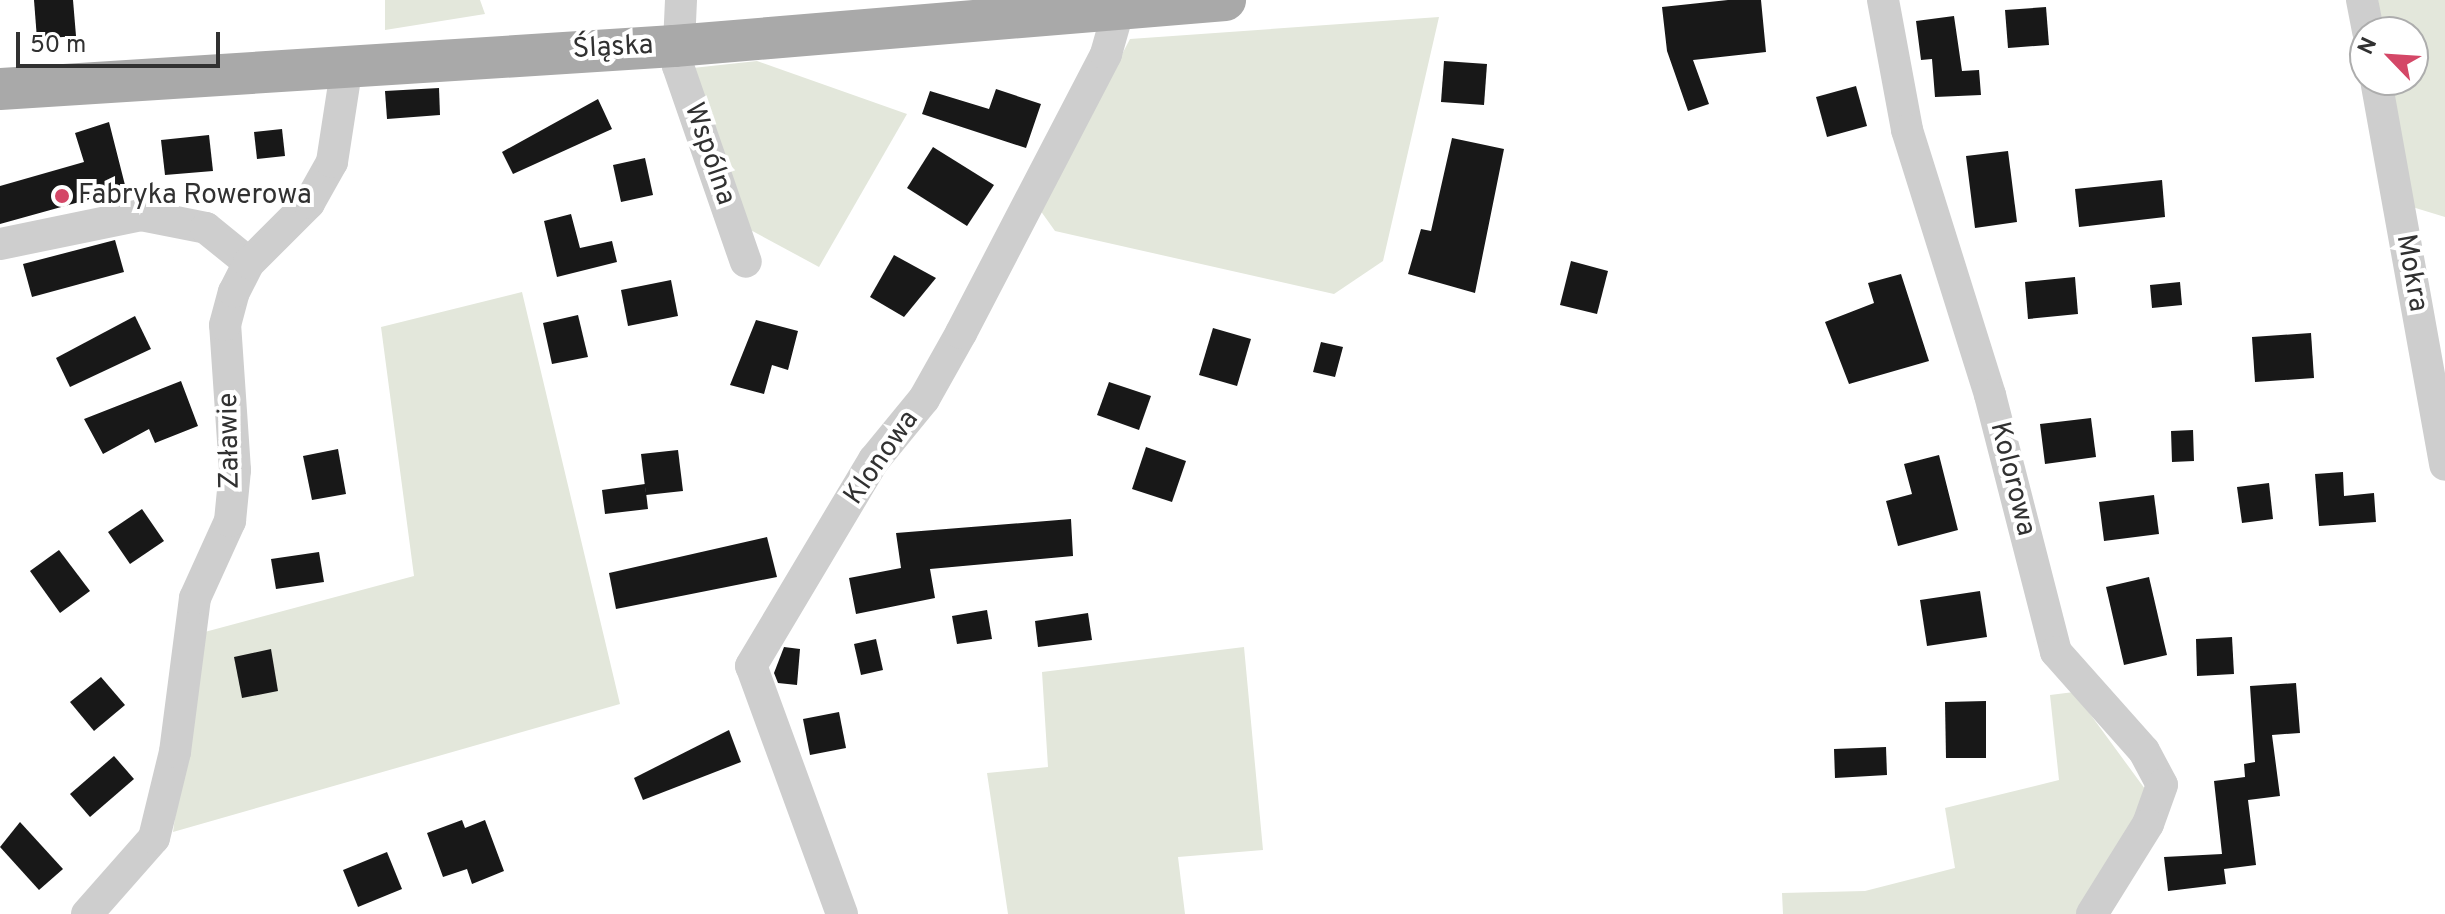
<!DOCTYPE html>
<meta charset="utf-8">
<style>
body{margin:0}
#map{position:relative;width:2445px;height:914px;overflow:hidden;background:#fff;font-family:Overpass,sans-serif}
div>[style]{position:absolute}
[style*='--x']{left:calc(var(--x)*1px);top:calc(var(--y)*1px);width:calc(var(--w)*1px);rotate:calc(var(--a)*1deg)}
.green>*{inset:0;background:#e3e7db}
.building>*{inset:0;background:#181818}
.minor>*{height:32px;margin:-16px;padding:0 16px;transform-origin:16px;border-radius:16px;background:#cecece}
.major>*{height:42px;margin:-21px;padding:0 21px;transform-origin:21px;border-radius:21px;background:#a9a9a9}
.dots>*{width:22px;height:22px;translate:-50% -50%;box-sizing:border-box;border:4px solid #fff;border-radius:50%}
span{translate:-50% -50%;white-space:nowrap;text-align:center;line-height:1.15;-webkit-text-stroke:8px #fff;paint-order:stroke}
.street-label{font-size:28px;color:#313131}
.poi-label{font-size:28px;color:#313131}
.left{translate:0 -50%;text-align:left}
.north{position:absolute;left:2349px;top:16px;width:80px;height:80px;box-sizing:border-box;background:#fff;border:2px solid #adadad;border-radius:50%;rotate:295deg;font-size:22px;font-weight:700;line-height:32px;text-align:center;color:#313131}
.north::after{content:'';display:block;margin:auto;width:28px;height:36px;background:#d44767;clip-path:polygon(50% 0,100% 100%,50% 72%,0 100%)}
.scale{position:absolute;left:16px;top:32px;width:204px;height:36px;box-sizing:border-box;border:4px solid #313131;border-top:0;padding-left:10px;font-size:24px;line-height:28px;white-space:nowrap;color:#313131;-webkit-text-stroke:6px #fff;paint-order:stroke}
</style>
<div id="map">
<div class="green">
<div style="clip-path:polygon(385px 0,480px 0,485px 14px,385px 30px)"></div>
<div style="clip-path:polygon(2378px 0,2445px 0,2445px 217px,2409px 206px,2390px 80px,2413px 80px,2413px 32px,2382px 32px)"></div>
<div style="clip-path:polygon(1439px 17px,1383px 261px,1334px 294px,1055px 231px,1040px 210px,1130px 39px)"></div>
<div style="clip-path:polygon(757px 61px,907px 114px,819px 267px,721px 214px,665px 71px)"></div>
<div style="clip-path:polygon(522px 292px,620px 704px,173px 832px,201px 633px,414px 576px,381px 327px)"></div>
<div style="clip-path:polygon(1244px 647px,1263px 850px,1178px 857px,1185px 914px,1008px 914px,987px 773px,1048px 767px,1042px 672px)"></div>
<div style="clip-path:polygon(2074px 692px,2145px 789px,2130px 830px,2076px 914px,1783px 914px,1782px 893px,1865px 891px,1955px 868px,1945px 808px,2059px 780px,2050px 695px)"></div>
</div>
<div class="building">
<div style="clip-path:polygon(34px 0,73px 0,76px 36px,37px 39px)"></div>
<div style="clip-path:polygon(1728px 0,1761px 0,1766px 52px,1693px 60px,1709px 104px,1688px 111px,1667px 51px,1662px 7px)"></div>
<div style="clip-path:polygon(2046px 7px,2049px 45px,2008px 48px,2005px 10px)"></div>
<div style="clip-path:polygon(1954px 16px,1962px 71px,1979px 70px,1981px 95px,1935px 97px,1932px 59px,1921px 60px,1916px 21px)"></div>
<div style="clip-path:polygon(1444px 61px,1487px 64px,1484px 105px,1441px 102px)"></div>
<div style="clip-path:polygon(1856px 86px,1867px 126px,1827px 137px,1816px 97px)"></div>
<div style="clip-path:polygon(439px 88px,440px 115px,387px 119px,385px 91px)"></div>
<div style="clip-path:polygon(996px 89px,1041px 104px,1026px 148px,922px 114px,930px 91px,989px 109px)"></div>
<div style="clip-path:polygon(598px 99px,612px 129px,513px 174px,502px 152px)"></div>
<div style="clip-path:polygon(109px 122px,126px 189px,0 224px,0 186px,84px 162px,75px 133px)"></div>
<div style="clip-path:polygon(282px 129px,285px 156px,257px 159px,254px 132px)"></div>
<div style="clip-path:polygon(209px 135px,213px 171px,165px 175px,161px 140px)"></div>
<div style="clip-path:polygon(1452px 138px,1504px 149px,1475px 293px,1408px 274px,1421px 229px,1431px 231px)"></div>
<div style="clip-path:polygon(933px 147px,994px 185px,967px 226px,907px 188px)"></div>
<div style="clip-path:polygon(2008px 151px,2017px 222px,1975px 228px,1966px 156px)"></div>
<div style="clip-path:polygon(645px 158px,653px 195px,621px 202px,613px 165px)"></div>
<div style="clip-path:polygon(2162px 180px,2165px 217px,2079px 227px,2075px 189px)"></div>
<div style="clip-path:polygon(571px 214px,580px 248px,612px 241px,617px 262px,557px 277px,544px 221px)"></div>
<div style="clip-path:polygon(115px 240px,124px 272px,32px 297px,23px 264px)"></div>
<div style="clip-path:polygon(894px 255px,936px 278px,904px 317px,870px 297px)"></div>
<div style="clip-path:polygon(1571px 261px,1608px 271px,1597px 314px,1560px 305px)"></div>
<div style="clip-path:polygon(1901px 274px,1929px 361px,1849px 384px,1825px 322px,1874px 303px,1868px 283px)"></div>
<div style="clip-path:polygon(2075px 277px,2078px 314px,2028px 319px,2025px 282px)"></div>
<div style="clip-path:polygon(671px 280px,678px 316px,628px 326px,621px 290px)"></div>
<div style="clip-path:polygon(2180px 282px,2182px 305px,2152px 308px,2150px 285px)"></div>
<div style="clip-path:polygon(578px 315px,588px 357px,552px 364px,543px 323px)"></div>
<div style="clip-path:polygon(135px 316px,151px 349px,70px 387px,56px 358px)"></div>
<div style="clip-path:polygon(756px 320px,798px 331px,788px 370px,772px 365px,764px 394px,730px 385px)"></div>
<div style="clip-path:polygon(1213px 328px,1251px 339px,1237px 386px,1199px 375px)"></div>
<div style="clip-path:polygon(2311px 333px,2314px 378px,2255px 382px,2252px 337px)"></div>
<div style="clip-path:polygon(1321px 342px,1343px 347px,1335px 377px,1313px 372px)"></div>
<div style="clip-path:polygon(181px 381px,198px 426px,155px 443px,149px 429px,103px 454px,84px 419px)"></div>
<div style="clip-path:polygon(1109px 382px,1151px 396px,1139px 430px,1097px 415px)"></div>
<div style="clip-path:polygon(2091px 418px,2096px 457px,2045px 464px,2040px 424px)"></div>
<div style="clip-path:polygon(2193px 430px,2194px 461px,2172px 462px,2171px 431px)"></div>
<div style="clip-path:polygon(1146px 447px,1186px 461px,1172px 502px,1132px 489px)"></div>
<div style="clip-path:polygon(338px 449px,346px 494px,312px 500px,303px 456px)"></div>
<div style="clip-path:polygon(678px 450px,683px 491px,646px 495px,641px 454px)"></div>
<div style="clip-path:polygon(1939px 455px,1958px 530px,1898px 546px,1886px 501px,1912px 494px,1904px 464px)"></div>
<div style="clip-path:polygon(2343px 472px,2344px 496px,2374px 493px,2376px 522px,2319px 526px,2315px 474px)"></div>
<div style="clip-path:polygon(2269px 483px,2273px 519px,2242px 523px,2237px 487px)"></div>
<div style="clip-path:polygon(645px 484px,648px 509px,605px 514px,602px 490px)"></div>
<div style="clip-path:polygon(2154px 495px,2159px 534px,2104px 541px,2099px 502px)"></div>
<div style="clip-path:polygon(142px 509px,164px 541px,130px 564px,108px 532px)"></div>
<div style="clip-path:polygon(1071px 519px,1073px 556px,930px 569px,935px 598px,856px 614px,849px 578px,901px 568px,896px 533px)"></div>
<div style="clip-path:polygon(767px 537px,777px 577px,616px 609px,609px 573px)"></div>
<div style="clip-path:polygon(59px 550px,90px 591px,60px 613px,30px 571px)"></div>
<div style="clip-path:polygon(319px 552px,324px 582px,276px 589px,271px 559px)"></div>
<div style="clip-path:polygon(2149px 577px,2167px 655px,2124px 665px,2106px 587px)"></div>
<div style="clip-path:polygon(1980px 591px,1987px 637px,1927px 646px,1920px 600px)"></div>
<div style="clip-path:polygon(987px 610px,992px 639px,957px 644px,952px 616px)"></div>
<div style="clip-path:polygon(1088px 613px,1092px 640px,1038px 647px,1035px 621px)"></div>
<div style="clip-path:polygon(2232px 637px,2234px 674px,2197px 676px,2196px 639px)"></div>
<div style="clip-path:polygon(876px 639px,883px 670px,861px 675px,854px 644px)"></div>
<div style="clip-path:polygon(784px 647px,800px 649px,797px 685px,778px 683px,774px 673px)"></div>
<div style="clip-path:polygon(271px 649px,278px 691px,242px 698px,234px 657px)"></div>
<div style="clip-path:polygon(101px 677px,125px 705px,94px 731px,70px 702px)"></div>
<div style="clip-path:polygon(2296px 683px,2300px 733px,2272px 735px,2280px 796px,2248px 800px,2256px 865px,2224px 869px,2226px 884px,2168px 891px,2164px 857px,2222px 854px,2214px 781px,2245px 777px,2244px 764px,2255px 762px,2250px 686px)"></div>
<div style="clip-path:polygon(1986px 701px,1986px 758px,1946px 758px,1945px 702px)"></div>
<div style="clip-path:polygon(839px 712px,846px 748px,810px 755px,803px 719px)"></div>
<div style="clip-path:polygon(729px 730px,741px 762px,643px 800px,634px 778px)"></div>
<div style="clip-path:polygon(1886px 747px,1887px 775px,1835px 778px,1834px 749px)"></div>
<div style="clip-path:polygon(114px 756px,134px 779px,90px 817px,70px 794px)"></div>
<div style="clip-path:polygon(462px 820px,465px 828px,485px 820px,504px 871px,472px 884px,467px 869px,443px 877px,427px 833px)"></div>
<div style="clip-path:polygon(20px 822px,63px 869px,39px 890px,0 847px)"></div>
<div style="clip-path:polygon(387px 852px,402px 889px,358px 907px,343px 870px)"></div>
</div>
<div class="minor">
<div style="--x:681;--y:0;--w:66;--a:92.6"></div>
<div style="--x:678;--y:66;--w:207;--a:70.9"></div>
<div style="--x:1883;--y:0;--w:132;--a:79.5"></div>
<div style="--x:1907;--y:130;--w:278;--a:72.6"></div>
<div style="--x:1990;--y:395;--w:265;--a:75.6"></div>
<div style="--x:2056;--y:652;--w:132;--a:48.4"></div>
<div style="--x:2144;--y:751;--w:38;--a:62"></div>
<div style="--x:2162;--y:785;--w:41;--a:109.7"></div>
<div style="--x:2148;--y:824;--w:106;--a:121.9"></div>
<div style="--x:2362;--y:0;--w:33;--a:79"></div>
<div style="--x:2376;--y:80;--w:391;--a:79.8"></div>
<div style="--x:0;--y:244;--w:144;--a:-11.6"></div>
<div style="--x:141;--y:215;--w:66;--a:11.3"></div>
<div style="--x:206;--y:228;--w:55;--a:39.1"></div>
<div style="--x:87;--y:914;--w:101;--a:-48.6"></div>
<div style="--x:154;--y:838;--w:89;--a:-76.3"></div>
<div style="--x:175;--y:752;--w:155;--a:-82.6"></div>
<div style="--x:195;--y:598;--w:85;--a:-65.6"></div>
<div style="--x:230;--y:521;--w:51;--a:-84.4"></div>
<div style="--x:235;--y:470;--w:145;--a:-93.9"></div>
<div style="--x:225;--y:325;--w:34;--a:-75"></div>
<div style="--x:234;--y:292;--w:33;--a:-63"></div>
<div style="--x:249;--y:263;--w:85;--a:-45"></div>
<div style="--x:309;--y:203;--w:47;--a:-60.7"></div>
<div style="--x:332;--y:162;--w:98;--a:-81.2"></div>
<div style="--x:842;--y:914;--w:264;--a:-110.1"></div>
<div style="--x:751;--y:666;--w:240;--a:-59.2"></div>
<div style="--x:874;--y:460;--w:79;--a:-50.7"></div>
<div style="--x:924;--y:399;--w:76;--a:-60.7"></div>
<div style="--x:961;--y:333;--w:314;--a:-62.5"></div>
<div style="--x:1106;--y:54;--w:48;--a:-74.2"></div>
</div>
<div class="major">
<div style="--x:0;--y:89;--w:675;--a:-3.65"></div>
<div style="--x:674;--y:46;--w:553;--a:-4.77"></div>
</div>
<div class="dots">
<div style="left:62px;top:196px;background:#d44767"></div>
</div>
<div class="street-label">
<span style="left:613px;top:48px;rotate:-3deg">Śląska</span>
<span style="left:709px;top:154px;rotate:71deg">Wspólna</span>
<span style="left:2411px;top:273px;rotate:80deg">Mokra</span>
<span style="left:230px;top:441px;rotate:-91deg">Załawie</span>
<span style="left:882px;top:458px;rotate:-55deg">Klonowa</span>
<span style="left:2012px;top:479px;rotate:76deg">Kolorowa</span>
</div>
<div class="poi-label">
<span class="left" style="left:78px;top:196px">Fabryka Rowerowa</span>
</div>
<div class="north">N</div>
<div class="scale">50 m</div>
</div>
